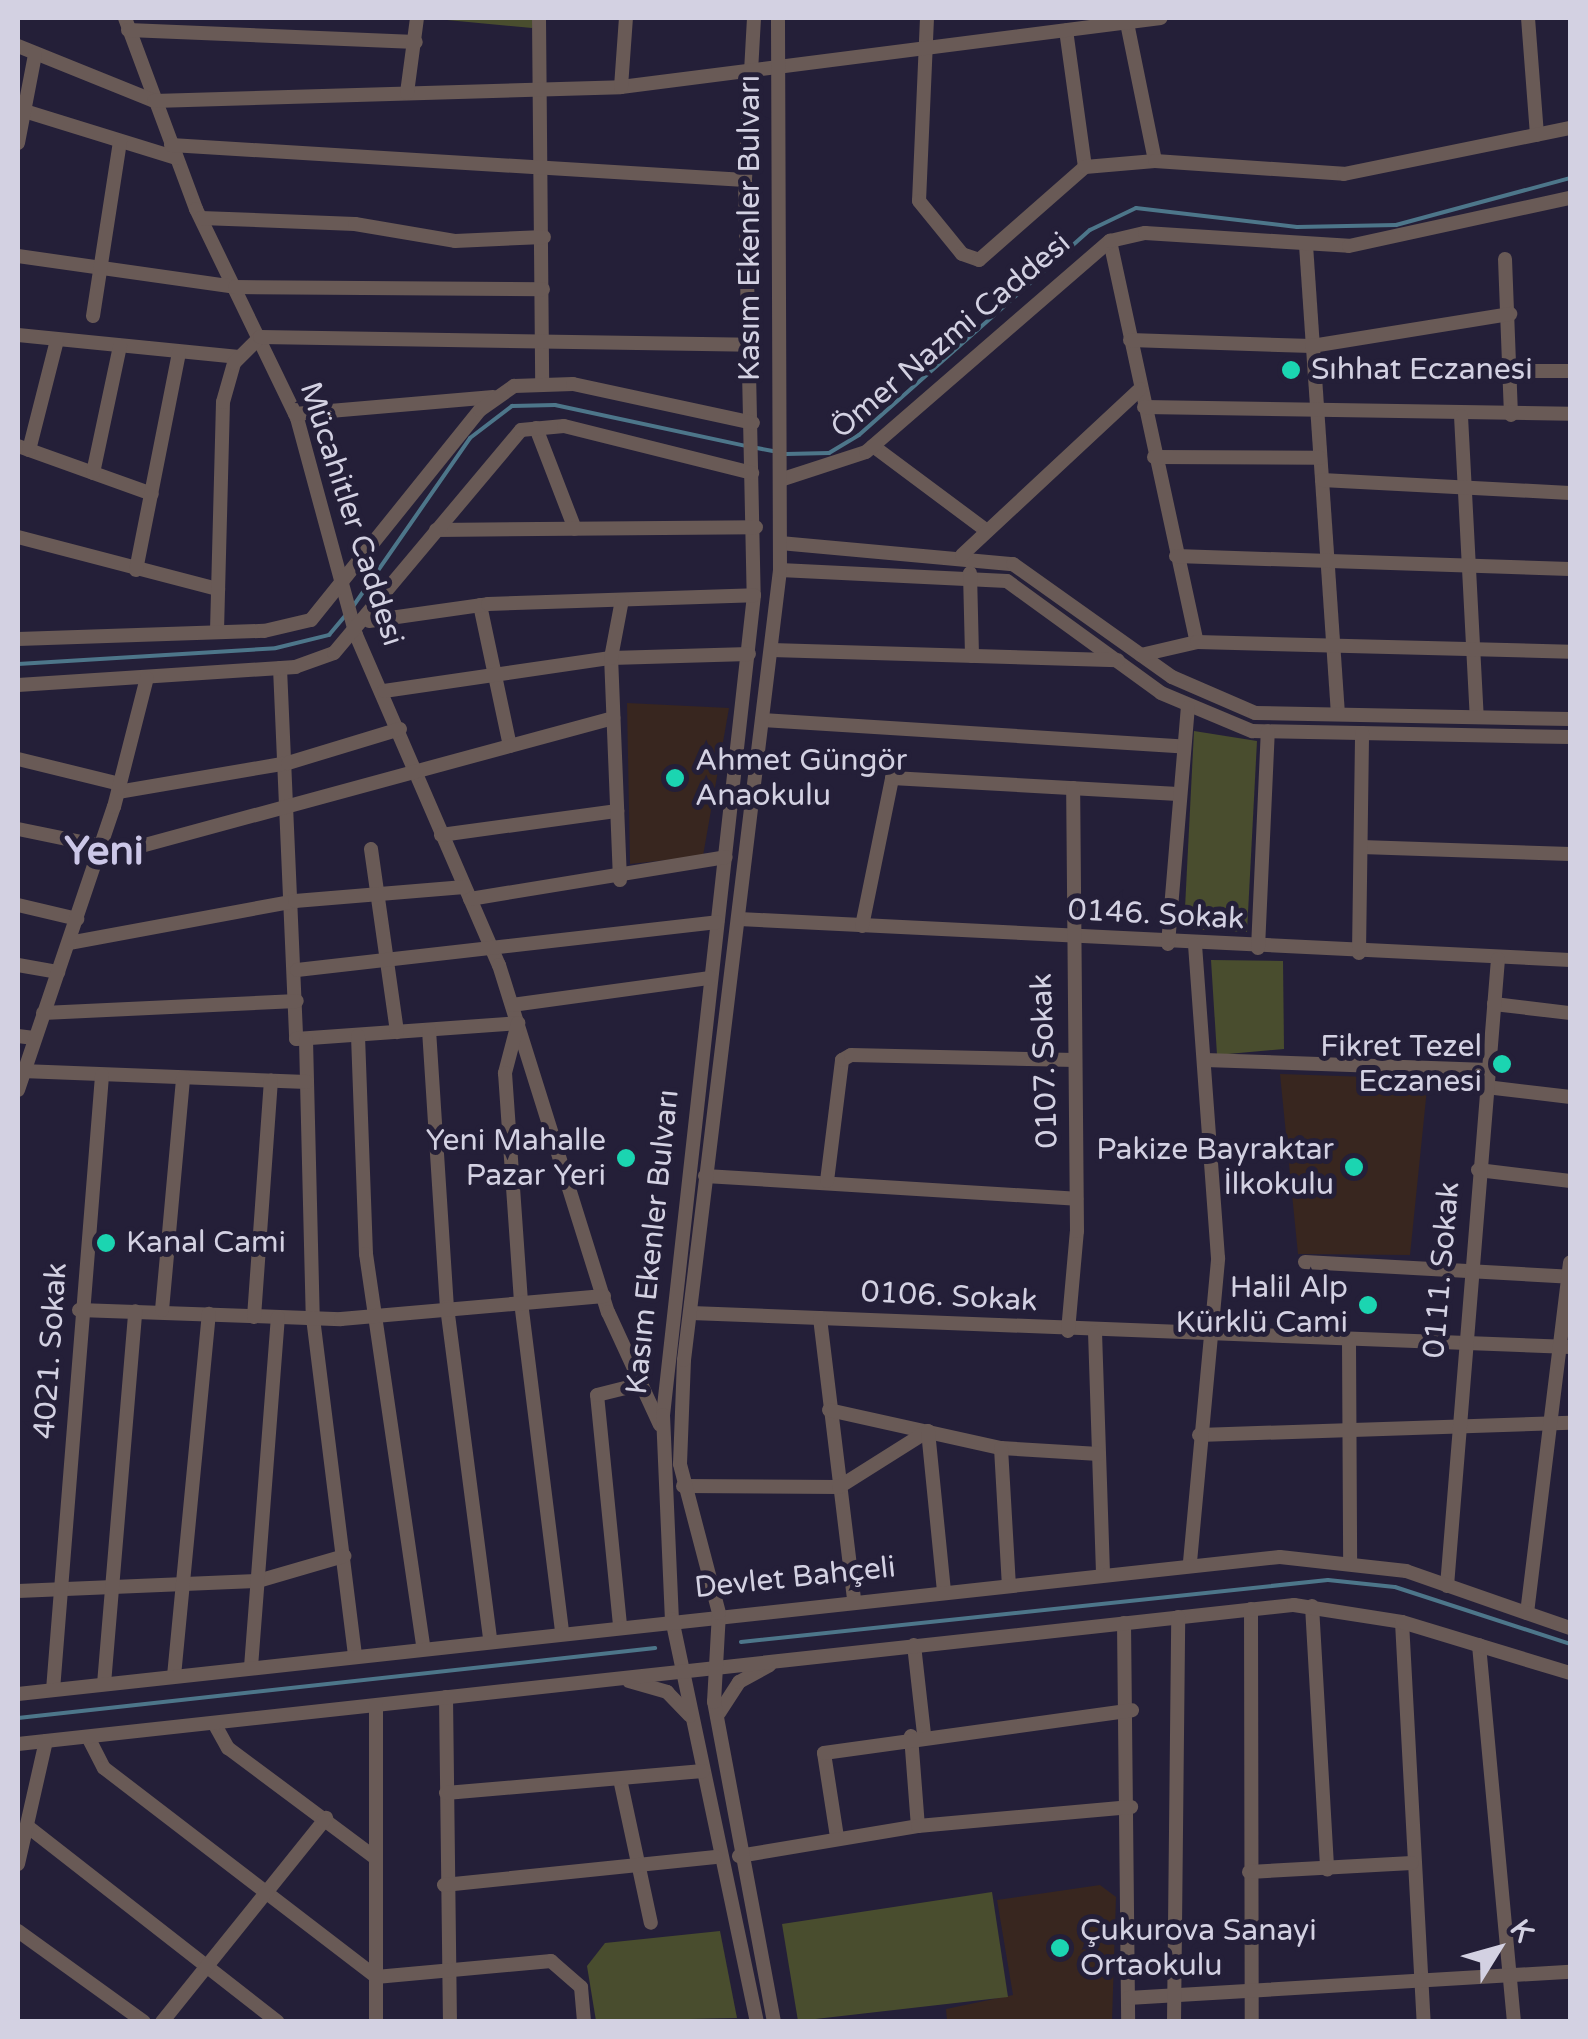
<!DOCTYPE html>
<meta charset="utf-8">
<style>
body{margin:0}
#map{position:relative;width:1588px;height:2039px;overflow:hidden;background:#241f38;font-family:"Varela Round",sans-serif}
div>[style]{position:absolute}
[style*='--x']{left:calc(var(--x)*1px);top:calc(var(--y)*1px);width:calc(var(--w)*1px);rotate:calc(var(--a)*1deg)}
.education>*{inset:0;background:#38261f}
.green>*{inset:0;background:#494d2e}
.stream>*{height:4px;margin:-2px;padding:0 2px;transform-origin:2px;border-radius:2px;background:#4d768a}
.minor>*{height:14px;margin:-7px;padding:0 7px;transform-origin:7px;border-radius:7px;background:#695a56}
.dots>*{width:28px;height:28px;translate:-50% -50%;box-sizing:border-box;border:5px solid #241f38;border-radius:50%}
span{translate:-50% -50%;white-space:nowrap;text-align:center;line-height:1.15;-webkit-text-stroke:10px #241f38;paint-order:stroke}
.street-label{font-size:30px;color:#d3d1e2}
.poi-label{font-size:30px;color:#d3d1e2}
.left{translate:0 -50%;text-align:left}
.right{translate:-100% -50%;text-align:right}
.district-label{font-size:40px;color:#ccc7e8;font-weight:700}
.frame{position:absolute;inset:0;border:20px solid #d3d1e2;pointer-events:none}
.north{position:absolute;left:1448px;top:1899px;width:100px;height:100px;-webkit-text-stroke:8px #241f38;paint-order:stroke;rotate:53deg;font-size:28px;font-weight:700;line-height:40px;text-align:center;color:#d3d1e2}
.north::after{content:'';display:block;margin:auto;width:35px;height:45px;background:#d3d1e2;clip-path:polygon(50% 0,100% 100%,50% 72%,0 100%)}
</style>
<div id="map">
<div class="education">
<div style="clip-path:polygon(627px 703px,729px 708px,703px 856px,630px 864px)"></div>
<div style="clip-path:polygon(1280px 1074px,1428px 1079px,1410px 1255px,1298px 1254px)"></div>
<div style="clip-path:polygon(1100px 1885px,1116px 1897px,1112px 2021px,947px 2021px,946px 2009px,1013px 1995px,997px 1900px)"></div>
</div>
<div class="green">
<div style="clip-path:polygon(426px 18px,533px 18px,532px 28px)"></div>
<div style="clip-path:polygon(1194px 731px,1257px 741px,1247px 932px,1203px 930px,1185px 908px)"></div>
<div style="clip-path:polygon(1211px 960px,1283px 961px,1284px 1049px,1217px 1055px)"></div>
<div style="clip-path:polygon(992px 1892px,1008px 1997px,798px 2021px,782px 1924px)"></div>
<div style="clip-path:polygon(720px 1931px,737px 2018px,596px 2021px,587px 1966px,605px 1943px)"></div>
</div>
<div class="stream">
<div style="--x:757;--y:448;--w:20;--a:11"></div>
<div style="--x:786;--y:454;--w:43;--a:-1.3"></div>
<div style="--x:829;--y:453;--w:35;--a:-31"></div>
<div style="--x:859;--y:435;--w:309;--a:-41.6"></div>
<div style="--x:1090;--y:230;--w:51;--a:-25.6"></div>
<div style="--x:1136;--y:208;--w:162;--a:6.7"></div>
<div style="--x:1297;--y:227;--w:99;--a:-1.2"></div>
<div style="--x:1396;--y:225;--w:180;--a:-15.1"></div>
<div style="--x:354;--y:605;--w:203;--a:-55.2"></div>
<div style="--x:470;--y:438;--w:53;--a:-37.3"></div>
<div style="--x:512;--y:406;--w:43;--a:-1.3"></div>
<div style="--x:555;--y:405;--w:196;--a:12.1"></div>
<div style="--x:18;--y:664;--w:258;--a:-3.5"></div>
<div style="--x:276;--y:648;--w:55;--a:-13.8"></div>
<div style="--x:329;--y:635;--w:25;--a:-50"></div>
<div style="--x:741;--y:1642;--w:590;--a:-6.03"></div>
<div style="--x:1328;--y:1580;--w:67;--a:6"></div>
<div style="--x:1395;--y:1587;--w:184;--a:18"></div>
<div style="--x:18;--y:1718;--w:641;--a:-6.27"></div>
</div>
<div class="minor">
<div style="--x:125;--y:18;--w:204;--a:69.6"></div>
<div style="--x:196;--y:209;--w:232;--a:64.2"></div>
<div style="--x:297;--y:418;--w:225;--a:74.8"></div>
<div style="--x:356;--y:635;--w:360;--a:66.6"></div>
<div style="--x:499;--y:965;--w:364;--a:72.6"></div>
<div style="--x:608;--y:1312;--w:124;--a:65.3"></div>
<div style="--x:539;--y:18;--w:367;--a:89.5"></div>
<div style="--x:754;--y:18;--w:162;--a:93.2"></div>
<div style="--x:745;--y:180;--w:415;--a:88.8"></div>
<div style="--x:754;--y:595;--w:825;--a:96.33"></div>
<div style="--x:663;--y:1415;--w:204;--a:87.5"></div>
<div style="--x:672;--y:1619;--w:412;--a:78.1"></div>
<div style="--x:927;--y:18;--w:183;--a:92.5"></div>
<div style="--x:919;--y:201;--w:68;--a:50.9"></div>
<div style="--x:962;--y:254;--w:18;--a:19"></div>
<div style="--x:979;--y:260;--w:141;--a:-41.3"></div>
<div style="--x:1085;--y:167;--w:138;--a:-97.9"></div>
<div style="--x:1126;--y:18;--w:146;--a:78.5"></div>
<div style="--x:1528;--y:18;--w:117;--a:85.6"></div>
<div style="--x:128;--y:30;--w:288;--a:2.4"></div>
<div style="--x:18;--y:46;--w:147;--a:22"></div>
<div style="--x:154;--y:101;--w:467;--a:-1.7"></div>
<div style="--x:621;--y:87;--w:544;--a:-7.28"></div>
<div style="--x:621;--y:87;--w:69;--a:-85.9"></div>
<div style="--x:407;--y:93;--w:76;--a:-82.4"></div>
<div style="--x:18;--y:109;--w:165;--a:17.2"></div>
<div style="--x:18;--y:143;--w:90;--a:-79.1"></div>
<div style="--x:171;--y:145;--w:575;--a:3.49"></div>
<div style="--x:1085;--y:167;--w:70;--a:-4.9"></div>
<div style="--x:1155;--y:161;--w:189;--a:3.9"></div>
<div style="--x:1344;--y:174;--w:231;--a:-11.5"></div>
<div style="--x:201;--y:218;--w:154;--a:2.2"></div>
<div style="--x:355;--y:224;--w:101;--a:9.6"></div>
<div style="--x:455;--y:241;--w:89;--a:-2.6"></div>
<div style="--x:1110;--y:241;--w:410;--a:77.8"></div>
<div style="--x:1306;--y:245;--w:470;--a:86.1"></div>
<div style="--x:18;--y:256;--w:219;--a:8.1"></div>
<div style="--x:235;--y:287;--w:308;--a:0.4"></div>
<div style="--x:1505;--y:259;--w:156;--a:87.8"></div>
<div style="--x:93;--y:316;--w:177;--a:-81.2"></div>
<div style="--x:18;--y:335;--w:222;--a:5.7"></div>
<div style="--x:1130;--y:340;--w:182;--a:1.9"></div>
<div style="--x:1312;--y:346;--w:201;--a:-9.2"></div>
<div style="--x:1511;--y:371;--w:59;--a:0"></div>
<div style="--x:1144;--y:407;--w:426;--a:0.9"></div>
<div style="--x:295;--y:414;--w:199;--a:-4.9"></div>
<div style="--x:1461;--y:416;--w:301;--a:87"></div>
<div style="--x:536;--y:428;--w:108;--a:68.9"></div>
<div style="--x:18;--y:446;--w:142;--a:19.7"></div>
<div style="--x:873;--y:446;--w:142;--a:36.7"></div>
<div style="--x:29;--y:450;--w:114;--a:-75.7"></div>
<div style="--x:1154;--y:457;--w:166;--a:0.3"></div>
<div style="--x:93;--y:473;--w:130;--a:-78"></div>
<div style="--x:780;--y:480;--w:90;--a:-18"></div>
<div style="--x:866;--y:452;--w:323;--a:-40.9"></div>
<div style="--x:1110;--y:241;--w:36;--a:-13"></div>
<div style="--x:1145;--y:233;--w:204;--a:3.6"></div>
<div style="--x:1349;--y:246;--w:226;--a:-12.3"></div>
<div style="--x:1322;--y:480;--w:248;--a:3"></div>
<div style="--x:436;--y:530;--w:320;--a:-0.5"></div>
<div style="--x:18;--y:537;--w:207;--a:14.6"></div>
<div style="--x:780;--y:543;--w:234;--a:5.2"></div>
<div style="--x:1013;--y:564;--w:195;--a:35.4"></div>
<div style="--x:1172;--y:677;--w:90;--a:23.4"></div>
<div style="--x:1255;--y:713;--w:315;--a:1.1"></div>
<div style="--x:962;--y:555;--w:243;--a:-43"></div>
<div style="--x:1176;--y:556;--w:394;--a:1.9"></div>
<div style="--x:136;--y:570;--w:222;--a:-78.8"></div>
<div style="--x:780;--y:570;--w:227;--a:2.8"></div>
<div style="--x:1007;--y:581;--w:190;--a:36"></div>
<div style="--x:1161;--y:693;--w:99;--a:22.7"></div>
<div style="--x:1252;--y:731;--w:318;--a:1.1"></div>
<div style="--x:970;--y:573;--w:83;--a:88.6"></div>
<div style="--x:480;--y:605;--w:144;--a:78"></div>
<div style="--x:369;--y:621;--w:120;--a:-8.1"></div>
<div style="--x:488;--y:604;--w:266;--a:-1.9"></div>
<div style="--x:217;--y:631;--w:229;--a:-88.5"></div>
<div style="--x:223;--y:402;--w:41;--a:-74.2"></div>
<div style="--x:234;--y:363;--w:37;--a:-45"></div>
<div style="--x:260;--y:337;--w:490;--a:0.9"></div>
<div style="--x:18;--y:639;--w:246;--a:-1.9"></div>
<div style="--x:264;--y:631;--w:48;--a:-13.2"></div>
<div style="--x:311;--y:620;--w:270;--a:-51.2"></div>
<div style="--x:480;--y:410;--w:42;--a:-35.2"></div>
<div style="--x:514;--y:386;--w:59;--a:-1.9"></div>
<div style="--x:573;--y:384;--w:184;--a:12.2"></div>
<div style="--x:771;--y:650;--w:347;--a:1.7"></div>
<div style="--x:1141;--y:655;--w:57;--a:-13.1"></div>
<div style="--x:1197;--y:642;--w:373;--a:1.5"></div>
<div style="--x:280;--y:668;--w:371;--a:87.5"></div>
<div style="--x:296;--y:1039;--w:223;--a:-4.1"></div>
<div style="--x:518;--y:1023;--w:52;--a:104.6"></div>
<div style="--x:505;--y:1073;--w:230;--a:86"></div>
<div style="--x:521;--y:1302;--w:332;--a:82.9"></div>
<div style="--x:18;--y:685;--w:278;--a:-3.7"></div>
<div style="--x:295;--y:667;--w:41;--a:-19.7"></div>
<div style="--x:334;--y:653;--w:291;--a:-50"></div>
<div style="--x:521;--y:430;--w:43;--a:-5.3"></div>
<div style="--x:564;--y:426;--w:194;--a:14"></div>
<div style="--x:384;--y:691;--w:229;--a:-8.3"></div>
<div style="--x:611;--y:658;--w:138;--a:-1.7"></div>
<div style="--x:762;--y:720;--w:418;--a:3.6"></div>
<div style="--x:18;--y:759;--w:105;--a:13.8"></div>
<div style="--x:118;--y:792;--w:172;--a:-9.7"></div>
<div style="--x:288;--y:763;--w:117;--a:-16.9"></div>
<div style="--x:18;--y:829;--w:85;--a:11.6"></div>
<div style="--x:441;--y:835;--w:178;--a:-7.8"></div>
<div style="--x:1361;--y:847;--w:209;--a:1.9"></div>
<div style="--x:371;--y:849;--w:185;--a:81.9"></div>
<div style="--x:97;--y:858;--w:535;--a:-15.18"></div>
<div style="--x:620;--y:880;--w:222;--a:-92.3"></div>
<div style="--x:611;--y:658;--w:59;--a:-79.3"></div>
<div style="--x:470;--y:899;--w:259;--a:-9.3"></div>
<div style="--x:18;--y:905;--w:61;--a:13.3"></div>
<div style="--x:739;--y:919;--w:832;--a:2.82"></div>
<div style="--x:862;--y:926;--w:151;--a:-78.5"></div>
<div style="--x:892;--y:778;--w:282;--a:3.2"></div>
<div style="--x:69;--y:943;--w:230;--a:-10.5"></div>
<div style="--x:295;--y:901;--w:170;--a:-4.7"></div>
<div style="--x:1168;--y:944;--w:237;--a:-85.2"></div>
<div style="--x:1258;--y:948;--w:217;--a:-87.4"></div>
<div style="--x:1359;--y:953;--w:220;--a:-89.2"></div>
<div style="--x:18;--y:965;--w:41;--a:9.9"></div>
<div style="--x:297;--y:970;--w:423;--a:-6.5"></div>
<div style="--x:1494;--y:1004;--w:77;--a:6.8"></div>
<div style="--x:512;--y:1005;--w:200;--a:-7.8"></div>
<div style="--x:43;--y:1013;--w:254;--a:-2.7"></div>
<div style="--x:429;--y:1030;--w:278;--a:86.3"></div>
<div style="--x:447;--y:1307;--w:336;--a:82.6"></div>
<div style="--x:18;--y:1036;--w:16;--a:7"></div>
<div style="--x:358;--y:1036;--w:218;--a:87.9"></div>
<div style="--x:366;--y:1254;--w:397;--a:81.7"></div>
<div style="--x:306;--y:1040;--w:278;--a:88.6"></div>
<div style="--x:313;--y:1318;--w:340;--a:82.9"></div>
<div style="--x:1205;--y:1060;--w:283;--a:2"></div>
<div style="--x:22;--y:1071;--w:285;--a:2.2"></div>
<div style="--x:1486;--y:1087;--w:85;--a:6.8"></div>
<div style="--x:18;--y:1090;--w:299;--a:-71.3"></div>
<div style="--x:114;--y:807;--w:133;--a:-75.7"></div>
<div style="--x:1478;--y:1170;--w:93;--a:6.8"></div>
<div style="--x:705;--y:1176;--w:372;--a:3.5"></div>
<div style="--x:827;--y:1181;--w:122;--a:-82.9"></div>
<div style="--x:842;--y:1060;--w:10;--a:-29"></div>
<div style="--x:851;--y:1055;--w:224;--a:1.3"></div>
<div style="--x:1305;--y:1262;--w:265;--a:3.2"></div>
<div style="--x:79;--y:1310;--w:262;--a:2"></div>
<div style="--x:341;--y:1319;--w:264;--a:-5"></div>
<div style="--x:162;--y:1310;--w:233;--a:-84.8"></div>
<div style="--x:691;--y:1313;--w:880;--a:2.22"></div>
<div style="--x:254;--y:1317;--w:237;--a:-85.9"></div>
<div style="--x:820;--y:1318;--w:284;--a:83.1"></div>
<div style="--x:1068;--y:1331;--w:100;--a:-84.9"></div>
<div style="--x:1077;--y:1231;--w:443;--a:-90.5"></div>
<div style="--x:1095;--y:1332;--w:243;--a:88.1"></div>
<div style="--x:1349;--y:1342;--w:219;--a:89.7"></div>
<div style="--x:829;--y:1410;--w:176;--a:12.5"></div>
<div style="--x:1001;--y:1448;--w:98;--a:3.5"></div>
<div style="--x:1199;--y:1435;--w:371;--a:-1.9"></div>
<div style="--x:1001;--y:1448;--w:137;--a:86.7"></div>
<div style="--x:683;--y:1486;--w:156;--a:0.4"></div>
<div style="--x:839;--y:1487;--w:105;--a:-32.2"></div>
<div style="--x:928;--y:1431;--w:161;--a:84.3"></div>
<div style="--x:1190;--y:1562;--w:305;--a:-84.7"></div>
<div style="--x:1218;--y:1258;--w:314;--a:-94.2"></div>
<div style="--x:1447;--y:1586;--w:629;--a:-85.35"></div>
<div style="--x:18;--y:1591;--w:240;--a:-2.4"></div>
<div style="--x:258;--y:1581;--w:90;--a:-16.2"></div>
<div style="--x:1312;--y:1606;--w:264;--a:86.7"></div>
<div style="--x:1251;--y:1609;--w:413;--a:89.9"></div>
<div style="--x:1527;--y:1613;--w:353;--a:-83"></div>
<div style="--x:1402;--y:1622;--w:401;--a:86.9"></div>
<div style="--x:1124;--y:1623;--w:399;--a:89.4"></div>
<div style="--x:620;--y:1625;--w:231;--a:-95.7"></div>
<div style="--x:597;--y:1395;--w:45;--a:-14"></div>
<div style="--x:914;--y:1645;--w:90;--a:83.6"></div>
<div style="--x:1479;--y:1645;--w:379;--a:84.7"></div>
<div style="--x:251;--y:1667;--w:351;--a:-85.6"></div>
<div style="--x:174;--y:1676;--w:364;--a:-84.5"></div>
<div style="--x:629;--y:1681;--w:40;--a:16"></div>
<div style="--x:667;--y:1692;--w:33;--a:46"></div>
<div style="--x:104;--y:1684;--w:374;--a:-85.2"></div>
<div style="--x:53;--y:1690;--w:617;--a:-85.44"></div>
<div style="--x:18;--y:1694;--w:1269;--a:-6.2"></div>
<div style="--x:1280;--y:1557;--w:127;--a:6.3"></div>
<div style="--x:1406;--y:1571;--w:174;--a:19.2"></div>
<div style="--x:446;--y:1697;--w:325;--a:89.3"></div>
<div style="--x:719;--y:1713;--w:37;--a:-57"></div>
<div style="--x:739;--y:1682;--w:35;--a:-29"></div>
<div style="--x:214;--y:1723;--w:29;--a:61"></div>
<div style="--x:228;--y:1748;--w:182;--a:36.7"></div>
<div style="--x:911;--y:1736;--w:90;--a:85.6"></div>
<div style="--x:88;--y:1737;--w:35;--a:63"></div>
<div style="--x:104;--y:1768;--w:343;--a:37.5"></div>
<div style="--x:376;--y:1977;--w:176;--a:-5.2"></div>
<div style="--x:551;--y:1961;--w:40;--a:41"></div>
<div style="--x:581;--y:1987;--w:35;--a:85"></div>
<div style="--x:18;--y:1744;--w:1284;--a:-6.22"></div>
<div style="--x:1294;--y:1605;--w:109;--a:8.9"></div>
<div style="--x:1402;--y:1622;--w:176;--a:16.9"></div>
<div style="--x:620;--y:1779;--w:147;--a:77.9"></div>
<div style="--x:446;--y:1793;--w:258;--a:-4.9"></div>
<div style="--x:27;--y:1826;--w:318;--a:38"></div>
<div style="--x:837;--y:1837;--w:85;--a:-98.8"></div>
<div style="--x:824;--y:1753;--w:311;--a:-7.9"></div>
<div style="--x:739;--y:1856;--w:181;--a:-9.5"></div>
<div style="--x:918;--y:1826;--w:214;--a:-5.1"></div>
<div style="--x:18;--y:1864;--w:126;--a:-77.2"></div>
<div style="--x:1249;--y:1872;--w:163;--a:-3.2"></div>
<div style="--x:444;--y:1885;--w:273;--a:-5.9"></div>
<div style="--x:18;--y:1931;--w:155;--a:35.8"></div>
<div style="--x:1128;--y:1998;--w:443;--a:-3.4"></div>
<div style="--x:162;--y:2022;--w:262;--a:-51.2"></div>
<div style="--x:376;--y:2022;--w:316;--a:-90"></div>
<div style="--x:774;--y:2022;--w:326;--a:-100.6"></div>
<div style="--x:714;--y:1702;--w:89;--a:-86.8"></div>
<div style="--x:719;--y:1613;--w:154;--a:-104.7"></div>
<div style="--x:680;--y:1464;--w:104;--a:-87.8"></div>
<div style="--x:684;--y:1360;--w:796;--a:-83.07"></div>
<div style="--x:780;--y:570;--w:552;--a:-90.21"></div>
<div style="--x:1174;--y:2022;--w:405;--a:-89.4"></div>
</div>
<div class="dots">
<div style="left:1291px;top:370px;background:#1bd5b1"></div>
<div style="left:675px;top:778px;background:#1bd5b1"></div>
<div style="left:1502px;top:1064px;background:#1bd5b1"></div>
<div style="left:626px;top:1158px;background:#1bd5b1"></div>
<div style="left:1354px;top:1167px;background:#1bd5b1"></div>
<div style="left:106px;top:1243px;background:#1bd5b1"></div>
<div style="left:1368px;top:1305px;background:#1bd5b1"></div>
<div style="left:1060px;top:1948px;background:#1bd5b1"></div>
</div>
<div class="street-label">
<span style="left:750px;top:228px;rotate:-90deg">Kasım Ekenler Bulvarı</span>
<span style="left:951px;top:336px;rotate:-40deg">Ömer Nazmi Caddesi</span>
<span style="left:351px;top:514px;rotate:72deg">Mücahitler Caddesi</span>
<span style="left:1156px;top:915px;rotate:3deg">0146. Sokak</span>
<span style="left:1045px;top:1061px;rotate:-92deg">0107. Sokak</span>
<span style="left:653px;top:1242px;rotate:-84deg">Kasım Ekenler Bulvarı</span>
<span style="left:1442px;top:1270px;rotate:-85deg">0111. Sokak</span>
<span style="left:949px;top:1297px;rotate:3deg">0106. Sokak</span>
<span style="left:51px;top:1351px;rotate:-86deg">4021. Sokak</span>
<span style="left:795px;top:1578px;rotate:-6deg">Devlet Bahçeli</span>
</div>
<div class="poi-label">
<span class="left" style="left:1311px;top:370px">Sıhhat Eczanesi</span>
<span class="left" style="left:695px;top:778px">Ahmet Güngör<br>Anaokulu</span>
<span class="right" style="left:1482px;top:1064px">Fikret Tezel<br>Eczanesi</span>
<span class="right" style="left:606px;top:1158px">Yeni Mahalle<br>Pazar Yeri</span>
<span class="right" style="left:1334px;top:1167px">Pakize Bayraktar<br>İlkokulu</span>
<span class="left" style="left:126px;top:1243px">Kanal Cami</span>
<span class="right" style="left:1348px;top:1305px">Halil Alp<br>Kürklü Cami</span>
<span class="left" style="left:1080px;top:1948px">Çukurova Sanayi<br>Ortaokulu</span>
</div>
<div class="district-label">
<span style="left:104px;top:851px">Yeni</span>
</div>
<div class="frame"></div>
<div class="north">K</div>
</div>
